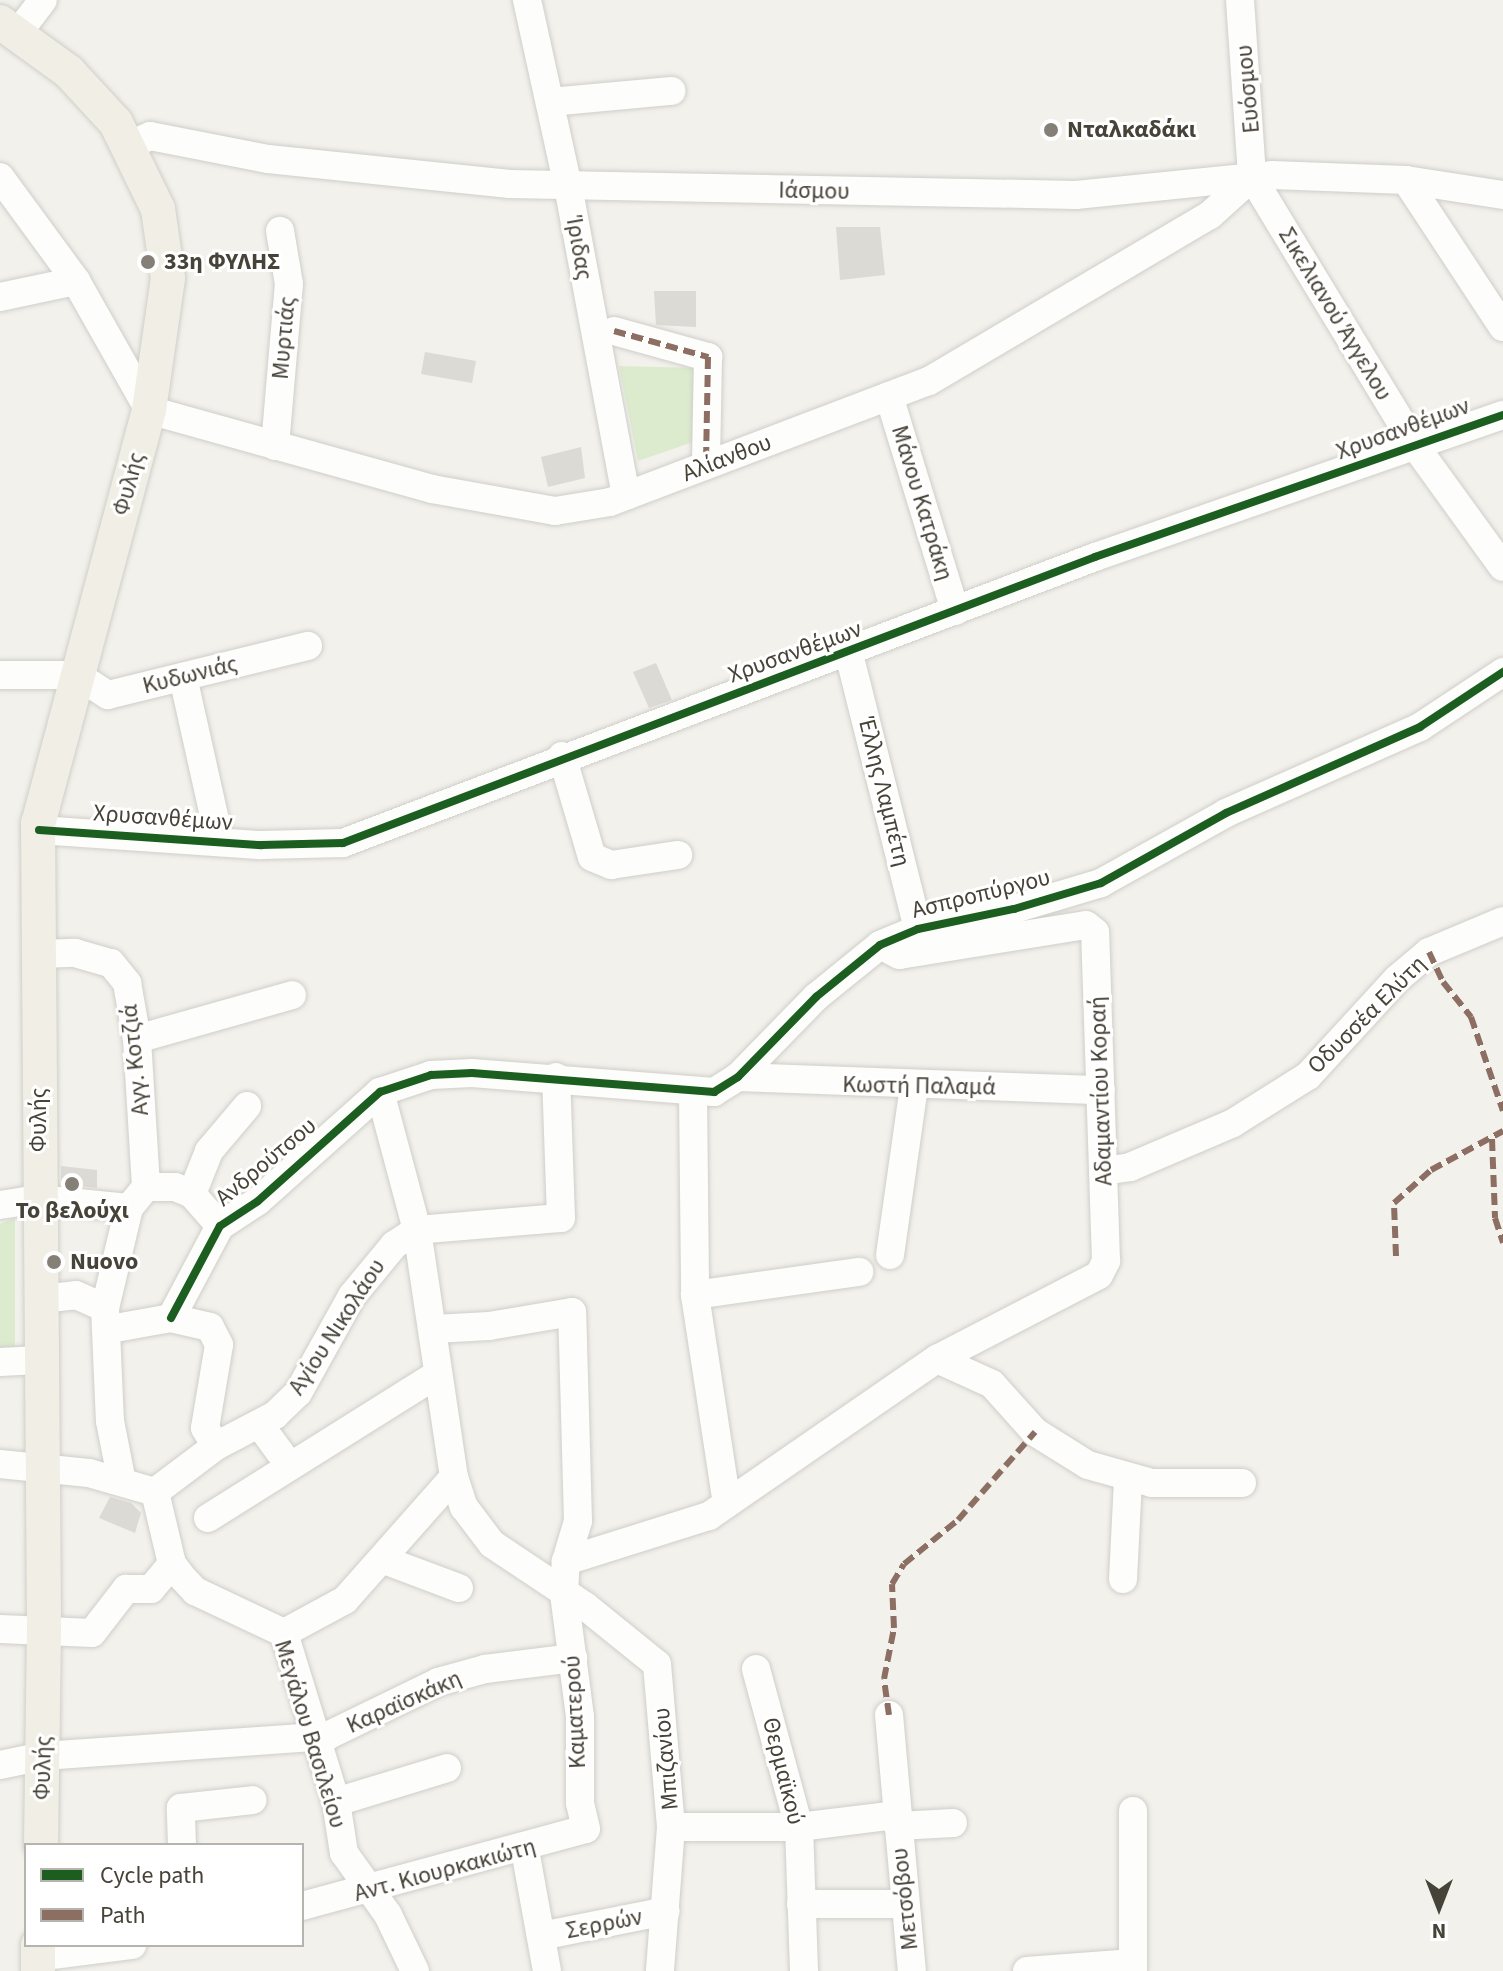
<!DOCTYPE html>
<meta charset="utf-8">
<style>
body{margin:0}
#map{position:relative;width:1503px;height:1971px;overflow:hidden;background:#f2f1ec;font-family:"Source Sans 3",sans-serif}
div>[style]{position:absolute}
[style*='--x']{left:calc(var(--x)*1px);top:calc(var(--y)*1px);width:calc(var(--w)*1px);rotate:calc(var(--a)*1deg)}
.green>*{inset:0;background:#dcebce}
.building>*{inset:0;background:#dbdad4}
.roads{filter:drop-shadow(0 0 2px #d0cec9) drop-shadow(0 0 2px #d0cec9)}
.minor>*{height:28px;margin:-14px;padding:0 14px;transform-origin:14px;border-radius:14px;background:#fdfdfc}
.major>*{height:34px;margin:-17px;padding:0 17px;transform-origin:17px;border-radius:17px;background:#f1efe5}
.quiet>*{height:6px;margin-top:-3px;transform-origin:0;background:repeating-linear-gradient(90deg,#8d6e63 0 12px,transparent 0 18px)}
.cycleway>*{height:8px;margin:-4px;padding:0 4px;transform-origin:4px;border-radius:4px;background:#1b5e20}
.dots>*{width:22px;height:22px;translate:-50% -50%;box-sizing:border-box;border:4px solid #fff;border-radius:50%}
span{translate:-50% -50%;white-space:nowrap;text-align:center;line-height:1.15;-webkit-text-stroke:6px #fff;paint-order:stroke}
.street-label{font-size:24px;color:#484338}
.poi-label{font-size:24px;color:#484338;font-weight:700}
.left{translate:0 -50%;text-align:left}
.legend{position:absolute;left:24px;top:1843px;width:280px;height:104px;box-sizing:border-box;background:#fff;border:2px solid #b6b4af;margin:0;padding:10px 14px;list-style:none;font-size:24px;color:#484338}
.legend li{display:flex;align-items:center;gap:16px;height:40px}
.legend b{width:40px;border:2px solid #b6b4af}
.north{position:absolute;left:1399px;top:1867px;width:80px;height:80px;-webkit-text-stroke:6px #fff;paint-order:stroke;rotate:180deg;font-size:22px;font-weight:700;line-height:32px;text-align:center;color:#484338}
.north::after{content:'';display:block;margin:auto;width:28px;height:36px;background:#484338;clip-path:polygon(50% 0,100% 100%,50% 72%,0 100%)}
</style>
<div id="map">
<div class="green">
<div style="clip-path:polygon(619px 366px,699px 368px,696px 441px,638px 461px)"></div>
<div style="clip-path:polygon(15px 1218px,15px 1350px,0 1350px,0 1224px)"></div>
</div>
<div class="building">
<div style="clip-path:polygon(836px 227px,880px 227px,885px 275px,840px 280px)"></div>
<div style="clip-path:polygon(654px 291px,696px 291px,696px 327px,656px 325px)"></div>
<div style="clip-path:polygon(425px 352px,476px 361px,472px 383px,421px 374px)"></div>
<div style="clip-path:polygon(581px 447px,585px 478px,548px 487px,541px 457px)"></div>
<div style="clip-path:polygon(656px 663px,672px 700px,649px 708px,633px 672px)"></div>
<div style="clip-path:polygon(61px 1166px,97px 1170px,97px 1188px,61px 1184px)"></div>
<div style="clip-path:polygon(110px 1497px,131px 1503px,141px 1513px,135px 1533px,99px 1518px)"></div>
</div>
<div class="roads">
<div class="minor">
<div style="--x:527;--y:0;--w:190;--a:77.6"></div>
<div style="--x:568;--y:186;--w:315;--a:79.4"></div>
<div style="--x:1240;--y:0;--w:177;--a:86.1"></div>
<div style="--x:18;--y:33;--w:41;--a:-52.9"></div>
<div style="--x:550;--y:102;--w:122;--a:-5.2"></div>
<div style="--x:129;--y:145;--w:23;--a:-23"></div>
<div style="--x:150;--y:136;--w:120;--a:11"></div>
<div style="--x:268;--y:159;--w:243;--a:5.9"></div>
<div style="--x:510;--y:184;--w:566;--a:1.11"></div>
<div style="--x:1076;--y:195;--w:197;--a:-5.8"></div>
<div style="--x:1272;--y:175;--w:134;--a:2.1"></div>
<div style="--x:1406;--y:180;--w:98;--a:8.8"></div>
<div style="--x:0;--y:177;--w:129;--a:53.8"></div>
<div style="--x:76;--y:281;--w:148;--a:60.5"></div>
<div style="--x:149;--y:410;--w:294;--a:15.6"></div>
<div style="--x:432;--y:489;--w:125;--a:10.1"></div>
<div style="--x:555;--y:511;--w:56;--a:-9.3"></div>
<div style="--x:610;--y:502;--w:341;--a:-20.8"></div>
<div style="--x:929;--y:381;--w:326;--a:-30.6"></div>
<div style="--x:1210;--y:215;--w:57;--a:-42.1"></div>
<div style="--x:1252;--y:177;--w:316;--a:58.7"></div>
<div style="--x:1416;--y:447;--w:148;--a:54.1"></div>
<div style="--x:1406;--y:180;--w:176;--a:56.6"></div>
<div style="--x:0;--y:297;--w:78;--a:-11.9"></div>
<div style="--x:614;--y:331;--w:98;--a:15.5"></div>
<div style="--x:708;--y:357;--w:108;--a:91.1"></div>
<div style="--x:889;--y:396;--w:225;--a:72.9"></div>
<div style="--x:275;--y:446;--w:163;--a:-85.1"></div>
<div style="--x:289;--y:284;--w:54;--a:-99.6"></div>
<div style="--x:849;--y:654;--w:284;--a:75.9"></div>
<div style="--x:0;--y:675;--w:77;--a:0"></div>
<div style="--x:77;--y:675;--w:37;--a:33"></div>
<div style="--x:108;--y:695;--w:206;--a:-13.8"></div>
<div style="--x:183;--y:677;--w:169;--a:77.4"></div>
<div style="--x:562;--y:756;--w:105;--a:73.5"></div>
<div style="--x:592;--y:857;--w:21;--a:23"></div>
<div style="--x:611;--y:865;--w:68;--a:-8.5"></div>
<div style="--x:39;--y:830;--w:223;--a:3.9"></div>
<div style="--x:261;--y:845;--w:82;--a:-1.4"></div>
<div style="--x:343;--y:843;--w:805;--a:-20.82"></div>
<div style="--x:1095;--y:557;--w:432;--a:-19.2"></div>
<div style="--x:40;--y:954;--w:35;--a:-2"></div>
<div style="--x:75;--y:953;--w:37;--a:16"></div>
<div style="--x:111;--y:963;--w:26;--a:51"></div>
<div style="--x:127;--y:983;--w:57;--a:79.9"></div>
<div style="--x:137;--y:1039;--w:148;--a:86.5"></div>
<div style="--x:137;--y:1039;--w:161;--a:-15.8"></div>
<div style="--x:738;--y:1077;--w:363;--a:2.1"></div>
<div style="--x:380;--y:1092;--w:143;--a:75"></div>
<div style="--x:417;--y:1230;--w:250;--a:81.5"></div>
<div style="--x:454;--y:1477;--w:32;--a:72"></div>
<div style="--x:464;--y:1507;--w:46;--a:52.9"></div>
<div style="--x:492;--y:1544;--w:112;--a:33.7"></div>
<div style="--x:585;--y:1606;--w:92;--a:38.9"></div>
<div style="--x:657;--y:1664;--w:164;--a:85.1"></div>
<div style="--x:671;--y:1827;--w:144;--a:94.4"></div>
<div style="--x:693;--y:1092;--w:203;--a:89.4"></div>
<div style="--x:695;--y:1295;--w:211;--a:81.3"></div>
<div style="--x:1103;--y:1171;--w:27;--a:-8"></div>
<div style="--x:1130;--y:1167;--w:112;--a:-23.1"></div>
<div style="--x:1233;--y:1123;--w:89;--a:-32.1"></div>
<div style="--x:1308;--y:1076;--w:132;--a:-47.5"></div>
<div style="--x:1397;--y:979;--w:42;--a:-40.2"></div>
<div style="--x:1429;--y:952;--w:80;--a:-22.7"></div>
<div style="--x:192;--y:1194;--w:46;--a:-68.4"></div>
<div style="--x:209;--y:1151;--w:59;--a:-49.8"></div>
<div style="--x:0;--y:1205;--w:38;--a:-9"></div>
<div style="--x:38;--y:1199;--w:91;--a:5.6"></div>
<div style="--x:129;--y:1208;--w:27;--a:-51"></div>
<div style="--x:146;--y:1187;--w:29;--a:0"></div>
<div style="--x:175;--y:1187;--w:18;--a:22"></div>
<div style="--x:192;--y:1194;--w:43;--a:48.8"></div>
<div style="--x:890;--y:1255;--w:171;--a:-81.9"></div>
<div style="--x:695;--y:1295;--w:166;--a:-8"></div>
<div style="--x:40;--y:1299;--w:36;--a:-6"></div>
<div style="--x:76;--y:1295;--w:32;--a:24"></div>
<div style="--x:105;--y:1308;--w:113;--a:87.5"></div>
<div style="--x:110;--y:1421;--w:62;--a:78.9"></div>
<div style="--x:105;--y:1308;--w:103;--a:-76.5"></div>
<div style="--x:171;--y:1318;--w:104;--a:-62"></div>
<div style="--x:220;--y:1226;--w:45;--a:-33.3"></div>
<div style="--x:258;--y:1201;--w:164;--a:-41.8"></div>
<div style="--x:380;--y:1092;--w:54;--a:-18.4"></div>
<div style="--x:431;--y:1075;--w:41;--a:-2.8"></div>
<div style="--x:472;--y:1073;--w:243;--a:4.5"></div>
<div style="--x:714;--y:1092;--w:28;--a:-32"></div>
<div style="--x:738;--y:1077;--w:112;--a:-45.7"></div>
<div style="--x:816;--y:997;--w:82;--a:-39.1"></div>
<div style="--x:880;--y:945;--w:41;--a:-22.8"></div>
<div style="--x:918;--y:929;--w:98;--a:-11.8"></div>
<div style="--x:1014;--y:909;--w:91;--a:-16.6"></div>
<div style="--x:1101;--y:883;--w:143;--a:-29.2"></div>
<div style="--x:1226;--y:813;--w:212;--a:-23.9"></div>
<div style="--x:1420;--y:727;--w:100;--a:-33.5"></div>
<div style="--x:110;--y:1329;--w:62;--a:-10.2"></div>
<div style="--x:171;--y:1318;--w:40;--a:13"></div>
<div style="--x:210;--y:1327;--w:20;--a:63"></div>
<div style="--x:219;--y:1345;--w:84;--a:99.6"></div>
<div style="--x:205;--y:1428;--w:21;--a:59"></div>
<div style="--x:937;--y:1359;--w:60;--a:24.4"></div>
<div style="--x:992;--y:1384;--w:64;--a:48.1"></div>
<div style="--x:1035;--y:1432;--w:62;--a:31.9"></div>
<div style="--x:1088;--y:1465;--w:66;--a:15.7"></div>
<div style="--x:1152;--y:1483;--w:90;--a:0"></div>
<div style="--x:0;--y:1362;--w:40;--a:-2.9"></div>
<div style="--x:259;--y:1424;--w:52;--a:53.6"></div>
<div style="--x:0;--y:1464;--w:89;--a:5.8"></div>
<div style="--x:89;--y:1473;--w:69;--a:16.1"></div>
<div style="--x:155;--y:1492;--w:76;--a:-37"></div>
<div style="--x:216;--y:1446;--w:67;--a:-27.7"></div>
<div style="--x:275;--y:1415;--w:32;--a:-44"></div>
<div style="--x:298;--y:1393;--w:111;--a:-60.9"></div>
<div style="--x:352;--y:1296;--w:66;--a:-50.5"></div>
<div style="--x:394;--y:1245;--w:27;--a:-33"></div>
<div style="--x:417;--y:1230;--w:144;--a:-4.8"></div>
<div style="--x:561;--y:1218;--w:141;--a:-92"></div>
<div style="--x:155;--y:1492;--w:74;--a:76.7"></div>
<div style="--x:172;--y:1564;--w:15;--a:53"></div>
<div style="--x:181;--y:1576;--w:21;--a:47"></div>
<div style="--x:195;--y:1591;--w:98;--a:25.3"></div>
<div style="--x:284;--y:1633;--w:177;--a:72.9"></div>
<div style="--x:336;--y:1802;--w:52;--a:81.1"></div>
<div style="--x:344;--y:1853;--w:76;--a:54.6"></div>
<div style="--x:388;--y:1915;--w:62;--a:64.3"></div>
<div style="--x:208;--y:1518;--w:271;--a:-32.1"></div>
<div style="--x:384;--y:1560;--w:80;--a:20.5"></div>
<div style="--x:566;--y:1561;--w:150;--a:-17.5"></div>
<div style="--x:709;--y:1516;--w:277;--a:-34.6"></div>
<div style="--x:937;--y:1359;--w:182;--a:-27.4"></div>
<div style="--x:1099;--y:1275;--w:16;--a:-63"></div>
<div style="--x:1106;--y:1261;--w:329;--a:-91.9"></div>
<div style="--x:1095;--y:932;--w:11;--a:-142"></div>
<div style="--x:1086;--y:925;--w:189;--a:170.9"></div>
<div style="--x:899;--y:955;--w:21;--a:-152"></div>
<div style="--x:1123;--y:1579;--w:100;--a:-87.1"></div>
<div style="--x:0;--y:1629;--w:92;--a:2.5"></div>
<div style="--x:92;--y:1633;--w:56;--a:-52.3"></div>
<div style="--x:126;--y:1589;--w:25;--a:0"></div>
<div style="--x:151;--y:1589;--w:33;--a:-50"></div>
<div style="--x:284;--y:1633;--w:69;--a:-28.4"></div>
<div style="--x:345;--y:1600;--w:164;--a:-48.5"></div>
<div style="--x:756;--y:1669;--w:164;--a:74.8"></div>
<div style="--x:799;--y:1827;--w:144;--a:88"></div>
<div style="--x:889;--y:1715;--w:257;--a:84.9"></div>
<div style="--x:0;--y:1765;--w:44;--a:-11.8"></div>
<div style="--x:43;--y:1756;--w:285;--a:-4"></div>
<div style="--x:327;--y:1736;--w:123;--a:-25.9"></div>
<div style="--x:438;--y:1682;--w:49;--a:-15.5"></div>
<div style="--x:485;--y:1669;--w:89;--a:-7.1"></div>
<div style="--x:336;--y:1802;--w:116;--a:-17"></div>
<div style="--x:1133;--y:1811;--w:160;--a:90"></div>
<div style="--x:898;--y:1826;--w:55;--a:-3.1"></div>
<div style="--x:671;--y:1827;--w:128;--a:0"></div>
<div style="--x:799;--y:1827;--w:99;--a:-7"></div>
<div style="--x:182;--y:1845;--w:37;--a:-92"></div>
<div style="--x:181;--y:1808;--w:72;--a:-6.3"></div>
<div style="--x:525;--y:1850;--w:123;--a:79.7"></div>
<div style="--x:801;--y:1904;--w:103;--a:0"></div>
<div style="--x:302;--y:1906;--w:294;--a:-15.2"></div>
<div style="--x:586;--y:1829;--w:27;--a:-103"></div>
<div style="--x:580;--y:1803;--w:86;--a:-90"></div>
<div style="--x:580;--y:1717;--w:124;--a:-97.4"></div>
<div style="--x:564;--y:1594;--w:33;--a:-87"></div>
<div style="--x:566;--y:1561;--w:42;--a:-73.3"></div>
<div style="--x:578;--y:1521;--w:209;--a:-91.6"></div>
<div style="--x:572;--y:1312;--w:84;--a:170.4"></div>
<div style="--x:489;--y:1326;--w:55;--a:176.9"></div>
<div style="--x:541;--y:1936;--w:127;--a:-11.3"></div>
<div style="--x:37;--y:1957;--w:96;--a:-7.2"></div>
<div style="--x:1027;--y:1971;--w:106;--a:-4.3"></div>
</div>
<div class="major">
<div style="--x:0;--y:22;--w:85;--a:35.9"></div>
<div style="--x:69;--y:72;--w:69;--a:47.3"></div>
<div style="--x:116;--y:123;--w:96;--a:64"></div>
<div style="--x:158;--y:209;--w:70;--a:81.8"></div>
<div style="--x:168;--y:278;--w:133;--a:98.2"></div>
<div style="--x:149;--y:410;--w:428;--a:105"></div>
<div style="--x:38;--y:823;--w:807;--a:89.57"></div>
<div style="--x:44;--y:1630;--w:215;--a:90.8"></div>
<div style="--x:38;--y:1945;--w:26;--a:90"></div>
</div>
</div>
<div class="quiet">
<div style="--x:614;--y:331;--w:98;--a:15.5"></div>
<div style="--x:708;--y:357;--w:108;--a:91.1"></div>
<div style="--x:1429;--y:952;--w:33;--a:65"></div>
<div style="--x:1443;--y:982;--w:45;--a:51.3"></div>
<div style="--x:1471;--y:1017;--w:99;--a:71.2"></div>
<div style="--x:1492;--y:1139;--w:79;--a:87.8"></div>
<div style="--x:1495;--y:1218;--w:26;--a:72"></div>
<div style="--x:1396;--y:1256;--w:53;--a:-92.2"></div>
<div style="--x:1394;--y:1203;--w:50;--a:-41.7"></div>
<div style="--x:1431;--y:1170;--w:82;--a:-28.4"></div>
<div style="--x:889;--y:1715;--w:36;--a:-98"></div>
<div style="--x:884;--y:1679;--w:52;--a:-78.9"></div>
<div style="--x:894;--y:1628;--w:44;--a:-92.6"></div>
<div style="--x:892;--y:1584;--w:23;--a:-59"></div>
<div style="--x:904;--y:1564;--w:70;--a:-39.2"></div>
<div style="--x:958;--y:1520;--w:117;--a:-48.8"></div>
</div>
<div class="cycleway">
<div style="--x:39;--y:830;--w:223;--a:3.9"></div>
<div style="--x:261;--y:845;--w:82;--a:-1.4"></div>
<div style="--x:343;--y:843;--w:805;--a:-20.82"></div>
<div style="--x:1095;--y:557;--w:432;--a:-19.2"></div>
<div style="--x:171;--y:1318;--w:104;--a:-62"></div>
<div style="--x:220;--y:1226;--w:45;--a:-33.3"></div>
<div style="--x:258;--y:1201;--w:164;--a:-41.8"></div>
<div style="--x:380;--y:1092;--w:54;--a:-18.4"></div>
<div style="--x:431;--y:1075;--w:41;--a:-2.8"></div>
<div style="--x:472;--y:1073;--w:243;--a:4.5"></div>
<div style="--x:714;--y:1092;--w:28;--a:-32"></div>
<div style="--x:738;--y:1077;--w:112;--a:-45.7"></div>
<div style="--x:816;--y:997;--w:82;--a:-39.1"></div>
<div style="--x:880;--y:945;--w:41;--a:-22.8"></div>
<div style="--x:918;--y:929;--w:98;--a:-11.8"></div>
<div style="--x:1014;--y:909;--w:91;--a:-16.6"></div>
<div style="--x:1101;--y:883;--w:143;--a:-29.2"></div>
<div style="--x:1226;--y:813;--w:212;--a:-23.9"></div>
<div style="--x:1420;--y:727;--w:100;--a:-33.5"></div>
</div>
<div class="dots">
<div style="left:1051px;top:130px;background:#848077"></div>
<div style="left:148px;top:262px;background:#848077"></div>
<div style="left:72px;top:1184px;background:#848077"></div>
<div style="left:54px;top:1262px;background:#848077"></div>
</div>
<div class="street-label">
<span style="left:1248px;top:89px;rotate:-95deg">Ευόσμου</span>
<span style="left:814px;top:191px;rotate:1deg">Ιάσμου</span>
<span style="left:579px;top:248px;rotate:80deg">Ίριδας</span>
<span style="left:1335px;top:314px;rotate:59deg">Σικελιανού Άγγελου</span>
<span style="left:284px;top:338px;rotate:-85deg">Μυρτιάς</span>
<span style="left:1403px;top:429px;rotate:-20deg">Χρυσανθέμων</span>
<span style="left:727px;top:458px;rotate:-21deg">Αλίανθου</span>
<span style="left:129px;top:484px;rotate:-75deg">Φυλής</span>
<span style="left:922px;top:503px;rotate:73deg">Μάνου Κατράκη</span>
<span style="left:795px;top:652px;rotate:-20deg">Χρυσανθέμων</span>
<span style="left:190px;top:675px;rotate:-14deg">Κυδωνιάς</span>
<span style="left:884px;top:792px;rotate:76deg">Έλλης Λαμπέτη</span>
<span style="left:163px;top:818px;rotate:4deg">Χρυσανθέμων</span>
<span style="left:981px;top:894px;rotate:-14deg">Ασπροπύργου</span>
<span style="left:1367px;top:1015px;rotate:-45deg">Οδυσσέα Ελύτη</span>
<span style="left:135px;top:1060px;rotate:-96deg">Αγγ. Κοτζιά</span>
<span style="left:919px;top:1086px;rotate:1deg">Κωστή Παλαμά</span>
<span style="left:1101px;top:1091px;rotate:-92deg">Αδαμαντίου Κοραή</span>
<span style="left:39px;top:1120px;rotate:-90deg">Φυλής</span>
<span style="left:266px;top:1162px;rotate:-40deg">Ανδρούτσου</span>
<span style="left:337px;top:1327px;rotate:-57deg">Αγίου Νικολάου</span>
<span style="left:404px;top:1702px;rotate:-24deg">Καραϊσκάκη</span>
<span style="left:575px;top:1712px;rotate:-93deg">Καματερού</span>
<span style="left:310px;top:1734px;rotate:73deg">Μεγάλου Βασιλείου</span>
<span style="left:666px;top:1759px;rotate:-95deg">Μπιζανίου</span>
<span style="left:43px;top:1768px;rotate:-89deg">Φυλής</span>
<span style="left:783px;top:1771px;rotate:76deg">Θερμαϊκού</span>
<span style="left:445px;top:1870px;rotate:-15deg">Αντ. Κιουρκακιώτη</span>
<span style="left:905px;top:1899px;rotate:-96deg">Μετσόβου</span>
<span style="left:604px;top:1924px;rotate:-11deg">Σερρών</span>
</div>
<div class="poi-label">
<span class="left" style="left:1067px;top:130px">Νταλκαδάκι</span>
<span class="left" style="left:164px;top:262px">33η ΦΥΛΗΣ</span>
<span style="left:72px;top:1211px">Το βελούχι</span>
<span class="left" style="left:70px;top:1262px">Nuovo</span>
</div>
<ul class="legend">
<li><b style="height:10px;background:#1b5e20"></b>Cycle path</li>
<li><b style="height:10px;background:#8d6e63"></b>Path</li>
</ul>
<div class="north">N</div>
</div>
